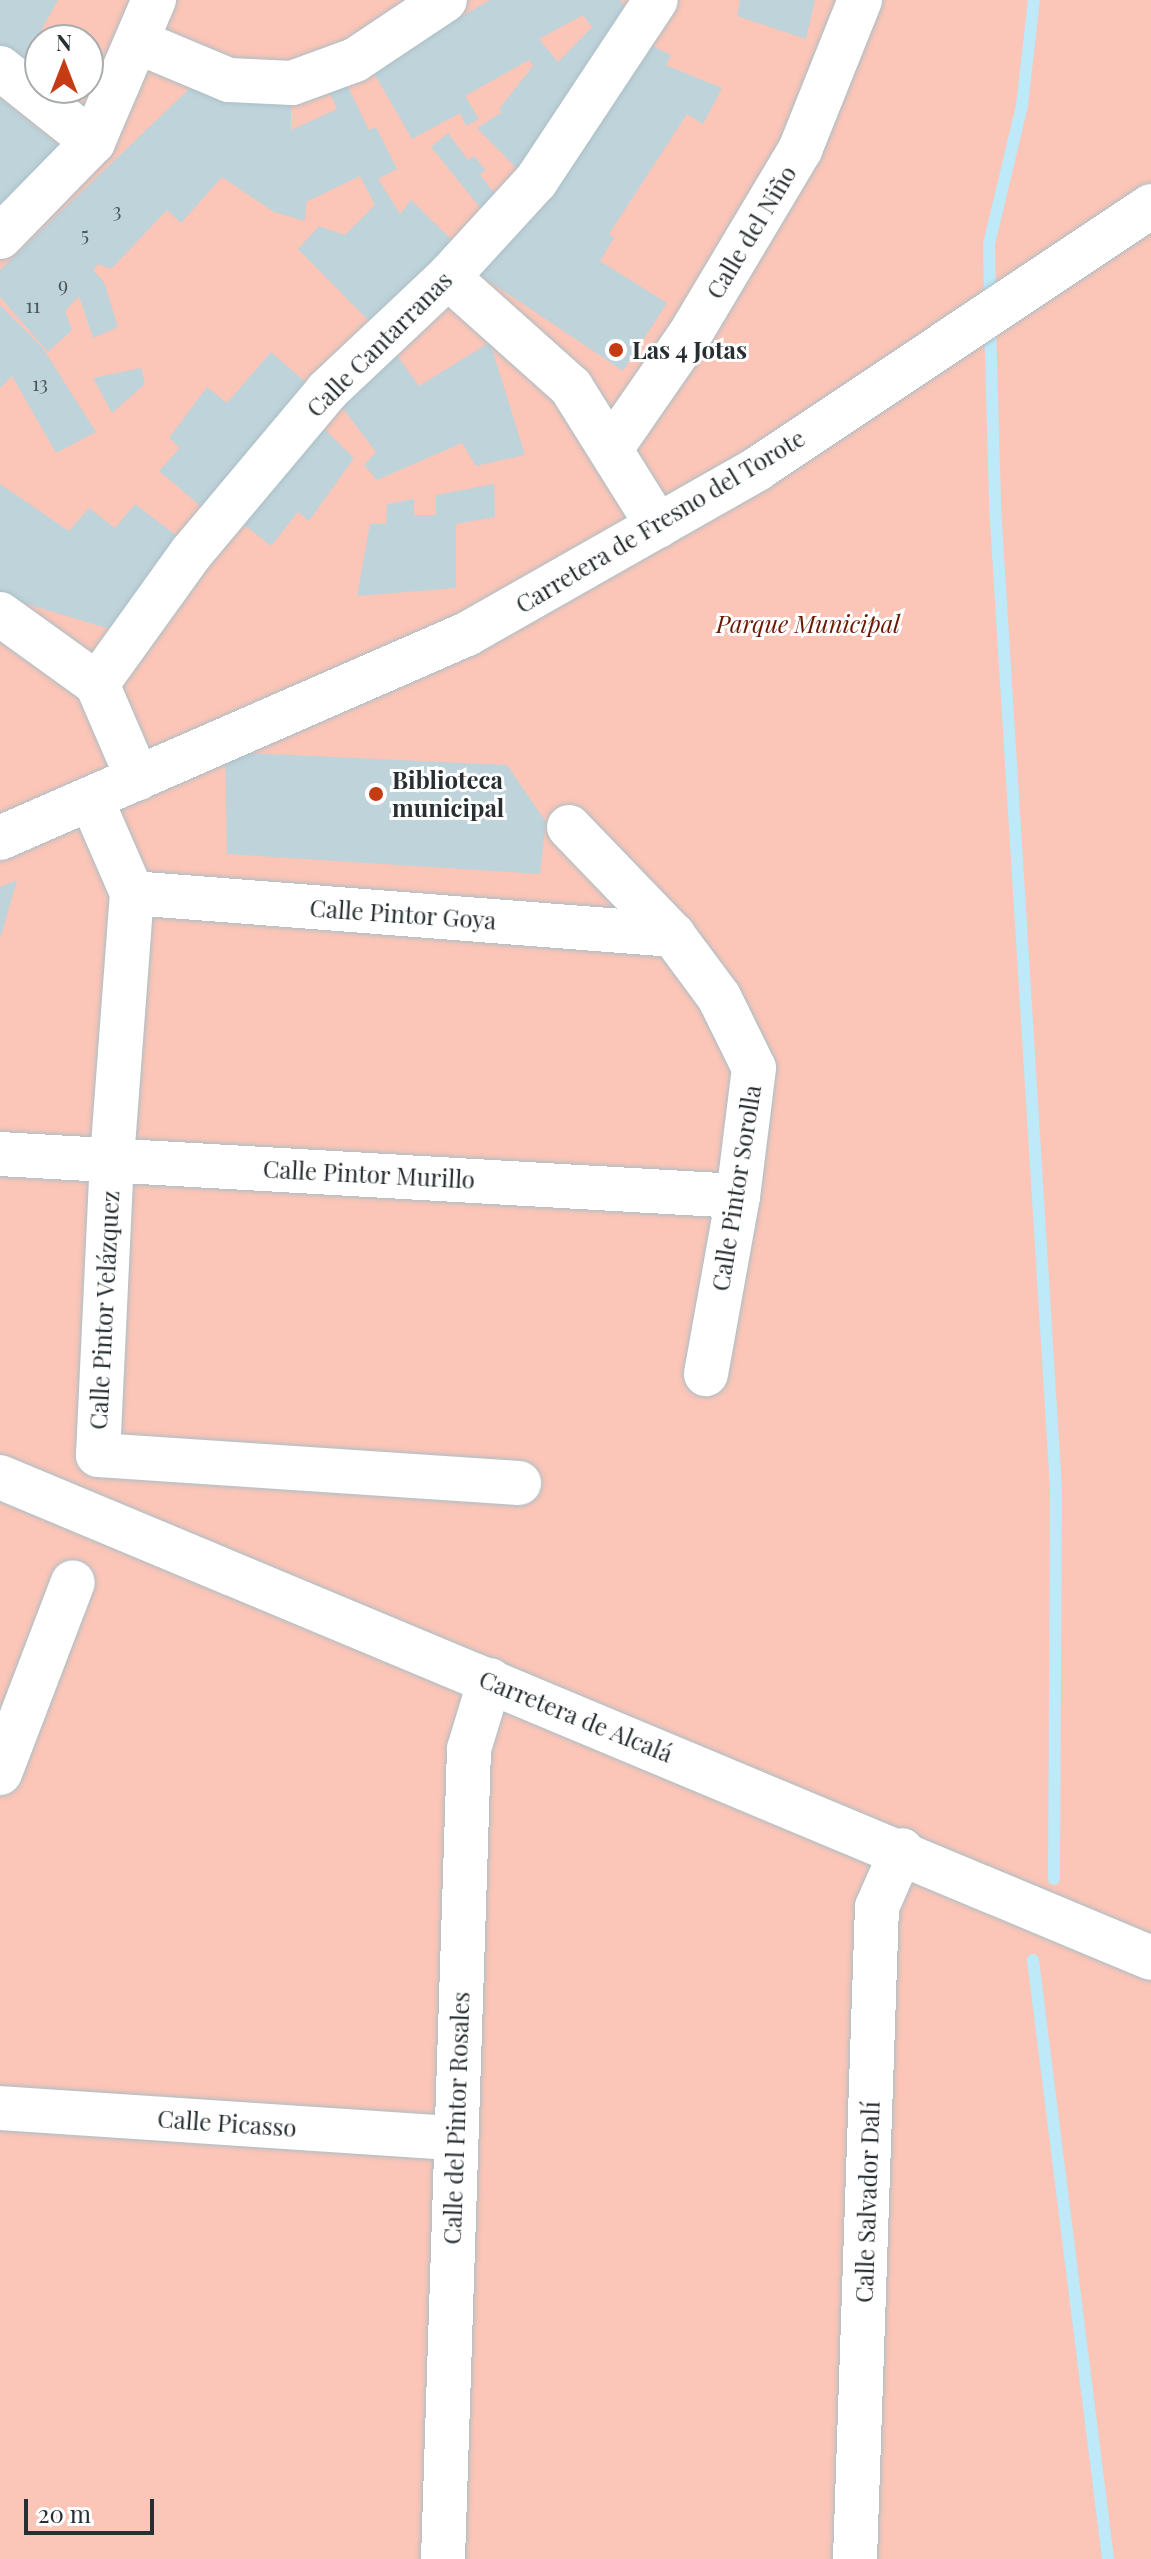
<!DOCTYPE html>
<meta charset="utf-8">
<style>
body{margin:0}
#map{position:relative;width:1151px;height:2559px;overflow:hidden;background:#f2fbfe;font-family:"Playfair Display",serif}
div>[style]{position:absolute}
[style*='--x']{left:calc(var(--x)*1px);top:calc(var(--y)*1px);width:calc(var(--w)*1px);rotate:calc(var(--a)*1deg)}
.green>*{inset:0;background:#fbc5b7}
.stream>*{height:12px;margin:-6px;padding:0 6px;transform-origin:6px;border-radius:6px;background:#bde9f8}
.building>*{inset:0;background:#bfd3da}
.roads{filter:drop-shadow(0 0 2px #abbec5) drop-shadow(0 0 2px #abbec5)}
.minor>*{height:44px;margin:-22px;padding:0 22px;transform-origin:22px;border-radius:22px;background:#fff}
.tertiary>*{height:44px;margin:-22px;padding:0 22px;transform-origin:22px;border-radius:22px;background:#fff}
.dots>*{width:22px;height:22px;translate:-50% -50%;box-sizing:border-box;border:4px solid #fff;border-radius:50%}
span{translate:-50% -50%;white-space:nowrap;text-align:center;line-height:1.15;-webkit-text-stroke:6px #fff;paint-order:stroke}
.number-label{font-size:20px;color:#4d585c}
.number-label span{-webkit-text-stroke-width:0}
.street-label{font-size:24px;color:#272f32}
.poi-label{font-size:24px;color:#272f32;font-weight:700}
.left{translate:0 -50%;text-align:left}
.park-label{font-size:24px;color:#6d1700;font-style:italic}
.north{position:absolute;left:24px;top:24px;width:80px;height:80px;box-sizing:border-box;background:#fff;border:2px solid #a9acad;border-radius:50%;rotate:0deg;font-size:22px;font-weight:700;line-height:32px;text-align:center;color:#272f32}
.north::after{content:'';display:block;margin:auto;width:28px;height:36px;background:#c43b14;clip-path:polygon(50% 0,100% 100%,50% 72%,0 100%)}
.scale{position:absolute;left:24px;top:2499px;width:130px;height:36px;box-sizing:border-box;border:4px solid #272f32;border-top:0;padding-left:10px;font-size:24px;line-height:28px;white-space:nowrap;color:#272f32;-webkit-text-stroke:6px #fff;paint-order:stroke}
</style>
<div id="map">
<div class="green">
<div style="clip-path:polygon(evenodd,0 0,1151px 0,1151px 2559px,0 2559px,0 0,40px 40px,88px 40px,88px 88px,40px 88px,40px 40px)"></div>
</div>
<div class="stream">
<div style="--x:990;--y:300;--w:56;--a:-91"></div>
<div style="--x:989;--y:244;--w:143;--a:-76.6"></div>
<div style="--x:1022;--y:105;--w:106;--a:-83.5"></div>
<div style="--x:990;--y:323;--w:183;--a:88.4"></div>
<div style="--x:995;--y:506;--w:986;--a:86.45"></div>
<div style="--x:1056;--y:1490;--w:389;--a:90.3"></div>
<div style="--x:1033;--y:1960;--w:604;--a:82.86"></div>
</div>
<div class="building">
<div style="clip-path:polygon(0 0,58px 0,39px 34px,48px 40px,40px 40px,40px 73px,0 49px)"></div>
<div style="clip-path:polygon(evenodd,490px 0,620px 0,631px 14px,517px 169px,477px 128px,502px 112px,499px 109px,533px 66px,529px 60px,465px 96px,479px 119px,466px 126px,460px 113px,412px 139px,371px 68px,490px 0,583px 15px,592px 27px,558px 62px,539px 39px,583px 15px)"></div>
<div style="clip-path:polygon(740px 0,815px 0,806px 39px,737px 16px)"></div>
<div style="clip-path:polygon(646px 43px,671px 55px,666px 65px,722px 88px,703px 124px,687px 114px,609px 234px,614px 238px,600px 261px,667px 303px,623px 371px,480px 275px,548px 195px)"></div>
<div style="clip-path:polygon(345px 81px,369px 130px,376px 127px,397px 169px,378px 179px,400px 214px,411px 200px,454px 242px,372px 324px,298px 249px,319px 226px,345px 235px,375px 205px,360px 176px,306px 202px,305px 221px,274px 212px,222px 177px,181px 223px,167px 210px,111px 269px,98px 264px,93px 270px,104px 282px,118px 327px,93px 338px,79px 296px,65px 311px,72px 330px,48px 352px,0 297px,0 270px,191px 87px,291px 101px,291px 130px,337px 109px,328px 89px)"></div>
<div style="clip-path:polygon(0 98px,68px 153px,0 224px)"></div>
<div style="clip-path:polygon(448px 133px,468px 160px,474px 156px,485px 169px,480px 175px,495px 194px,482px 210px,431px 147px)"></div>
<div style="clip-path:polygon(0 305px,42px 347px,96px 432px,56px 453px,12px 376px,0 388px)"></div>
<div style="clip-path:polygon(490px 342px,525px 455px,476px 466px,462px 443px,377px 480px,364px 465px,376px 452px,338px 402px,394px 351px,419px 386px)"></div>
<div style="clip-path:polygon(271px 352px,311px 387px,210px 514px,159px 471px,180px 448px,169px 438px,207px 387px,227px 403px)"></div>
<div style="clip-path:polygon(141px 368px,145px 384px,112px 413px,93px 378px)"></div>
<div style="clip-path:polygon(316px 421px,354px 458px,309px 521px,298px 512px,271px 546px,236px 518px)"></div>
<div style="clip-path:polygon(0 484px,69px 531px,89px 508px,115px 528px,135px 504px,181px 539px,110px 629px,0 596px)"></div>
<div style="clip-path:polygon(494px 484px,495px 517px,456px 524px,456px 588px,357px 596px,370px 524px,386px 524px,387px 504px,414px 499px,414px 515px,436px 515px,436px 495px)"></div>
<div style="clip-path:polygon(225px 752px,507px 765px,546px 822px,540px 874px,227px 854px)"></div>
<div style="clip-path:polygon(17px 880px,1px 936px,0 936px,0 887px)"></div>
</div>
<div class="roads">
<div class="minor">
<div style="--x:138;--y:42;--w:99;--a:22.7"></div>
<div style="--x:229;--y:80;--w:63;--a:2.7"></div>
<div style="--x:292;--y:83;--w:67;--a:-20.1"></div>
<div style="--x:355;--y:60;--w:108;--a:-33.7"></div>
<div style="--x:0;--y:68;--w:119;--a:38.5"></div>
<div style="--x:0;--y:237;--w:133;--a:-45.6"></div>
<div style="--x:93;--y:142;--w:155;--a:-66.8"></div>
<div style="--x:448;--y:277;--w:165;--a:41.8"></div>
<div style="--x:571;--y:387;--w:164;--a:58"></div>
<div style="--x:612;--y:447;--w:135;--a:-55.3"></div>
<div style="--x:689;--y:336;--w:217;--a:-59.2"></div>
<div style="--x:800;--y:150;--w:162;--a:-68.2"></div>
<div style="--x:0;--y:614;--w:120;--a:35.8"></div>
<div style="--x:97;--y:684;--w:103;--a:66.7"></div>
<div style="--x:97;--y:684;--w:163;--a:-54.3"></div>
<div style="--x:192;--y:552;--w:210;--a:-50"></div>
<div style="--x:327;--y:391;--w:166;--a:-43.3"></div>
<div style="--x:448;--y:277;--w:130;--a:-47.5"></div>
<div style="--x:536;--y:181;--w:217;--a:-56.5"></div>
<div style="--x:92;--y:801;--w:100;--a:66.5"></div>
<div style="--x:132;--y:893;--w:266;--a:94.3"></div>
<div style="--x:112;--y:1158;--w:297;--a:92.7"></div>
<div style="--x:98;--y:1455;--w:422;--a:3.8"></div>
<div style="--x:569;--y:827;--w:150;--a:46.1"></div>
<div style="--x:673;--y:935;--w:77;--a:53.4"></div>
<div style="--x:719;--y:997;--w:79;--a:63.8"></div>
<div style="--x:754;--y:1068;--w:129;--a:97.1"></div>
<div style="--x:738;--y:1196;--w:181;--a:100.2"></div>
<div style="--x:132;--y:893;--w:543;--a:4.44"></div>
<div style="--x:0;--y:1154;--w:739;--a:3.26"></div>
<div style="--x:0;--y:1773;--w:204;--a:-69.1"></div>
<div style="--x:0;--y:2108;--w:456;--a:3.8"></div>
<div style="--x:443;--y:2559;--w:810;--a:-88.16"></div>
<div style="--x:469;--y:1749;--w:72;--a:-73.1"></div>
<div style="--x:855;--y:2559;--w:652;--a:-88.07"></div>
<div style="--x:877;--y:1907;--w:62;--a:-66.3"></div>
</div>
<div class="tertiary">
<div style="--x:0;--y:838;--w:510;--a:-23.6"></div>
<div style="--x:467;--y:634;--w:334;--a:-29.6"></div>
<div style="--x:757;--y:469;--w:474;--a:-33.7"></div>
<div style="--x:0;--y:1477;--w:1247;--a:22.68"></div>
</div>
</div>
<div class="dots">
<div style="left:616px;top:350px;background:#c43b14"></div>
<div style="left:376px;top:794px;background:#c43b14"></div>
</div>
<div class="number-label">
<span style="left:117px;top:209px">3</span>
<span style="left:85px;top:233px">5</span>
<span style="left:63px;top:283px">9</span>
<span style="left:33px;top:304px">11</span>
<span style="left:40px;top:382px">13</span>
</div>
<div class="street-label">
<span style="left:751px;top:232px;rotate:-59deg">Calle del Niño</span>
<span style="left:379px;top:344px;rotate:-45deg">Calle Cantarranas</span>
<span style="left:660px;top:521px;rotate:-31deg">Carretera de Fresno del Torote</span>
<span style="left:403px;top:914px;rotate:4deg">Calle Pintor Goya</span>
<span style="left:369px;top:1174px;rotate:3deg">Calle Pintor Murillo</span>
<span style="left:736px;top:1188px;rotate:-81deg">Calle Pintor Sorolla</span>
<span style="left:104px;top:1310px;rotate:-87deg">Calle Pintor Velázquez</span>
<span style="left:576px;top:1716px;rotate:22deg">Carretera de Alcalá</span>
<span style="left:456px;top:2118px;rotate:-88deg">Calle del Pintor Rosales</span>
<span style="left:227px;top:2123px;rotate:4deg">Calle Picasso</span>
<span style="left:867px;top:2202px;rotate:-88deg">Calle Salvador Dalí</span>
</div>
<div class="poi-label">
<span class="left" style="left:632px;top:350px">Las 4 Jotas</span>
<span class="left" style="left:392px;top:794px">Biblioteca<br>municipal</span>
</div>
<div class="park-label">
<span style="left:808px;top:624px">Parque Municipal</span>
</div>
<div class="north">N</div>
<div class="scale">20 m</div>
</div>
